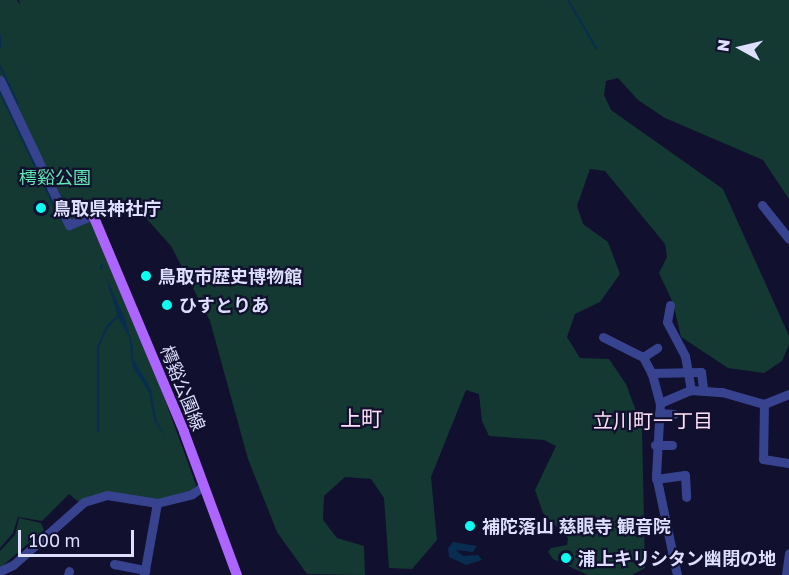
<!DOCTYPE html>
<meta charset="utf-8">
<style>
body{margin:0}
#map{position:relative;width:789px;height:575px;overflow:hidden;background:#11102e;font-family:"Golos Text","Noto Sans JP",sans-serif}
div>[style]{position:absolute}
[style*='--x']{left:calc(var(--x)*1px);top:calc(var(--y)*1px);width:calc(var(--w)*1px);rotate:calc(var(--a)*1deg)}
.green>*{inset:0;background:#133932}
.water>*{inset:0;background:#082d50}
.stream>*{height:2px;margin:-1px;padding:0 1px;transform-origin:1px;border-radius:1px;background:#082d50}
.minor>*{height:9px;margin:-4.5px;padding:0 4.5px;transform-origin:4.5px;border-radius:4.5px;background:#384390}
.major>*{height:10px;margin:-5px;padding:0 5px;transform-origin:5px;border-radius:5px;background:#ad65ff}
.dots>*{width:16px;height:16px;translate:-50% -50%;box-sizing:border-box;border:3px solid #11102e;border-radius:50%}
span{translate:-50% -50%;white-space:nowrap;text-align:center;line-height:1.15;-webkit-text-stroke:4.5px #11102e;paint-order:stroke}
.park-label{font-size:18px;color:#60e9b1}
.poi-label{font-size:18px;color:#dedfff;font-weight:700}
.left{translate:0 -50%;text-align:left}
.street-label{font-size:18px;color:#dedfff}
.neighbourhood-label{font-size:20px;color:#ffe0f8}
.quarter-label{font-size:21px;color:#ffe0f8}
.north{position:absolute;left:711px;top:18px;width:60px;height:60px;-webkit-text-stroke:4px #11102e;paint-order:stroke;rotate:278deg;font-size:16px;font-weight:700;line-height:24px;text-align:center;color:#dedfff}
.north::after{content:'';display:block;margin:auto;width:21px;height:27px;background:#dedfff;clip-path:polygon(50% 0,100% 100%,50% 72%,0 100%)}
.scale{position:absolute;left:18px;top:530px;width:116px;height:27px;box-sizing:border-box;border:3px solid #dedfff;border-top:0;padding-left:8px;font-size:18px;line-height:21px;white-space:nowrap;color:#dedfff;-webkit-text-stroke:4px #11102e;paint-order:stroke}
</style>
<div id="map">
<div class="green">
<div style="clip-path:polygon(0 0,17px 0,20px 5px,19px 0,789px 0,789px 199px,763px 160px,665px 118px,638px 100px,618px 78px,606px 81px,604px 95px,611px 110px,723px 189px,789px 336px,789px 345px,782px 361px,764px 373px,728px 368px,681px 337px,673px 303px,659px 273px,667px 257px,665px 244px,605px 171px,590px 169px,577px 206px,583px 224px,608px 242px,620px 274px,600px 302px,575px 314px,567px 337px,580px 358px,609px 359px,626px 384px,642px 427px,645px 568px,632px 575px,588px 575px,553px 559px,548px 552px,551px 548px,567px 545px,568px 538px,543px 513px,535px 490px,556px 446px,544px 440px,489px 436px,482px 421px,479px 394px,466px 390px,431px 477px,437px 540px,412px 569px,389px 568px,384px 498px,371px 479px,345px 477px,324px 496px,323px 520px,337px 538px,364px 546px,365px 575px,307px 574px,277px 532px,248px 459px,210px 321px,171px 246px,127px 197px,118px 215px,106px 218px,98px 214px,196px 485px,192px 491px,156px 500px,109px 493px,80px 503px,69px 494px,42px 521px,18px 517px,13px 533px,0 548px)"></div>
<div style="clip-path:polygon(19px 518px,41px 523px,44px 530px,0 568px,0 551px,15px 535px)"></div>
</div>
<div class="water">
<div style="clip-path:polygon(105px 275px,125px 319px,133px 346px,133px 359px,151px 389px,156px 419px,166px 438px,154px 420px,149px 392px,133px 368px,129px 337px,118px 317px)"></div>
<div style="clip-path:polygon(453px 542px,477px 546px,473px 552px,456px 550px,463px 556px,478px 555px,482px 560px,466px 565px,449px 557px,448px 548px)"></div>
</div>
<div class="stream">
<div style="--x:568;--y:0;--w:56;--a:59.7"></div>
<div style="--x:0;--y:35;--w:12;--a:90"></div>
<div style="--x:0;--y:66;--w:42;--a:64.7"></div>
<div style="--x:0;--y:92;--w:138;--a:64.7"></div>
<div style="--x:101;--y:269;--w:5;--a:-79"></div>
<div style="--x:98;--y:432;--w:85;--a:-90"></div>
<div style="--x:98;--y:347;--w:22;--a:-66"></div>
<div style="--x:107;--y:327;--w:16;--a:-45"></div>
</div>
<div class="minor">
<div style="--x:0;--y:80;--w:151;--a:64.5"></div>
<div style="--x:762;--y:205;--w:43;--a:51.5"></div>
<div style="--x:66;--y:219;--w:7;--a:63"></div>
<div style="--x:69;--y:225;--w:26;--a:-23"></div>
<div style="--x:670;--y:305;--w:17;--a:100"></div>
<div style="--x:667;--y:322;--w:38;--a:62"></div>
<div style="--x:685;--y:356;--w:35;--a:80"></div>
<div style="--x:603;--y:337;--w:45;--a:26.6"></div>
<div style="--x:643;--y:357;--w:19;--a:62"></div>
<div style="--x:652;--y:374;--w:30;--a:75"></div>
<div style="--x:643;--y:357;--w:17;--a:-33"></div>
<div style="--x:651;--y:373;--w:50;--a:-1.1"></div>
<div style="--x:701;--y:372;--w:17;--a:83"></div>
<div style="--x:764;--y:404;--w:55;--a:91"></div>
<div style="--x:763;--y:459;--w:26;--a:9"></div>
<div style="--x:659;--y:413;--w:15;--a:4"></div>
<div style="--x:655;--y:445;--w:17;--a:0"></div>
<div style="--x:656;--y:479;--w:29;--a:-8"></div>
<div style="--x:685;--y:475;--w:22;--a:87"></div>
<div style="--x:157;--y:503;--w:36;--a:-14"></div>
<div style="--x:192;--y:494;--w:14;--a:-36"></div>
<div style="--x:114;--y:564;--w:32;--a:11"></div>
<div style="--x:0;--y:571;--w:14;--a:-25"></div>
<div style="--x:13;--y:565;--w:95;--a:-41.6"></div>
<div style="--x:84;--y:502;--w:24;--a:-17"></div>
<div style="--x:107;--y:495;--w:51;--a:9.1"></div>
<div style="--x:157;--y:503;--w:73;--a:100.2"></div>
<div style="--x:68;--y:575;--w:4;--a:-76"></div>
<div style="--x:677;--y:575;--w:102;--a:-101.9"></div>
<div style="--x:656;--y:475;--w:72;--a:-86.8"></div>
<div style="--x:660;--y:403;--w:34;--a:-23"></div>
<div style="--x:691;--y:390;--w:31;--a:4"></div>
<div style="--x:722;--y:392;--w:44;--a:15.9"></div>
<div style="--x:764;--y:404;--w:27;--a:-22"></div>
<div style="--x:786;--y:575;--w:22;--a:-82"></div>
</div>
<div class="major">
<div style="--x:93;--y:215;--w:235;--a:67.2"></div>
<div style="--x:184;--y:432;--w:153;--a:69.7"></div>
</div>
<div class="dots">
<div style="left:41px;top:208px;background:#0afff1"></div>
<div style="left:146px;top:276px;background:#0afff1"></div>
<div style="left:167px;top:305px;background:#0afff1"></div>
<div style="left:470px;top:526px;background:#0afff1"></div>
<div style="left:566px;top:558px;background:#0afff1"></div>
</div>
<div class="park-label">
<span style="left:55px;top:177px">樗谿公園</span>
</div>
<div class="poi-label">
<span class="left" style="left:53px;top:208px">鳥取県神社庁</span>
<span class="left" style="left:158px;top:276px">鳥取市歴史博物館</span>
<span class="left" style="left:179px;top:305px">ひすとりあ</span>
<span class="left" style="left:482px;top:526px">補陀落山 慈眼寺 観音院</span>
<span class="left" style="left:578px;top:558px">浦上キリシタン幽閉の地</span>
</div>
<div class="street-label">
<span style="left:183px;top:388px;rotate:68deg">樗谿公園線</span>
</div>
<div class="neighbourhood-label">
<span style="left:653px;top:420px">立川町一丁目</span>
</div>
<div class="quarter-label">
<span style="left:361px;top:418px">上町</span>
</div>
<div class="north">N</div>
<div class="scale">100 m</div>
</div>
